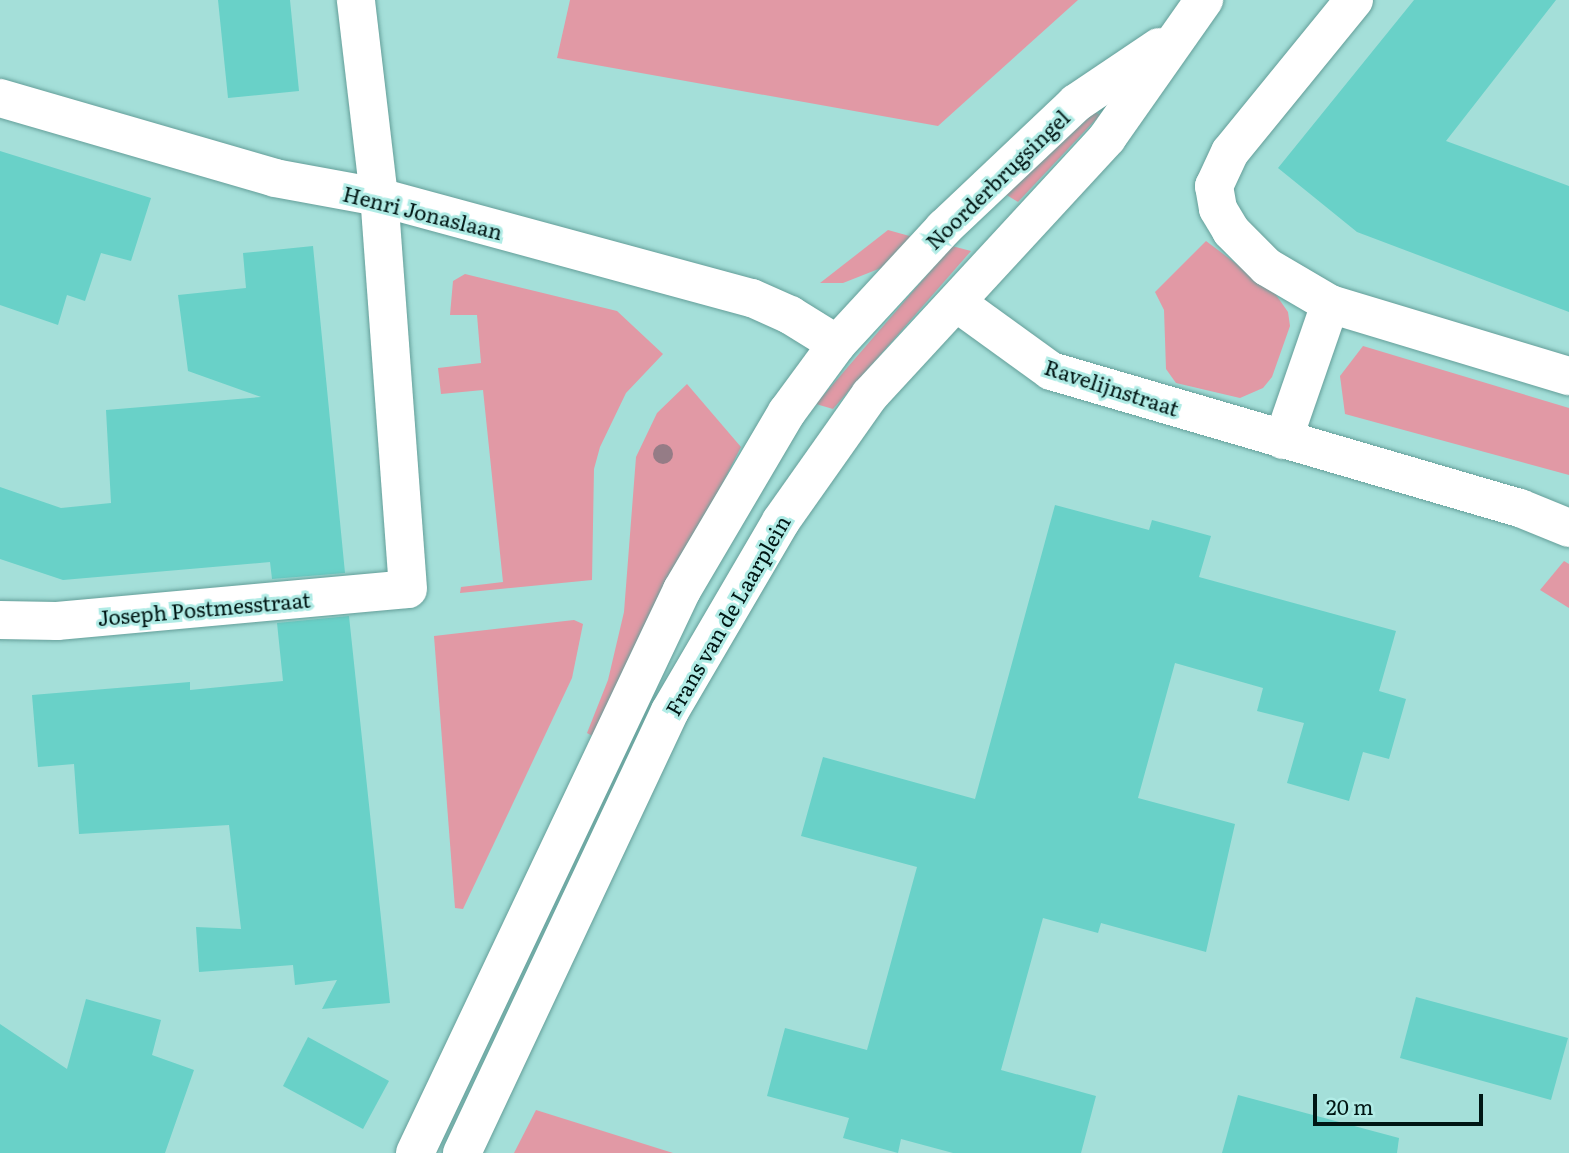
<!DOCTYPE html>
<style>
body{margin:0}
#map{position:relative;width:1569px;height:1153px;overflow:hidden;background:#a4dfd9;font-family:Literata,serif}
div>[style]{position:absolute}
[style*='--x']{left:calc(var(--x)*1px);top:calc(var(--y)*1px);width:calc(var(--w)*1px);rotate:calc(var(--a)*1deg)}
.green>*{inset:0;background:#e199a5}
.building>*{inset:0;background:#69d1c8}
.roads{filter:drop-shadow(0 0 2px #649e99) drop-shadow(0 0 2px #649e99)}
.street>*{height:38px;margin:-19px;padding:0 19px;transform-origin:19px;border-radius:19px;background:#fff}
.primary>*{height:38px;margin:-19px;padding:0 19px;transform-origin:19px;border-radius:19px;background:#fff}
.trees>*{width:20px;height:20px;margin:-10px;border-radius:50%;background:#957c86}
span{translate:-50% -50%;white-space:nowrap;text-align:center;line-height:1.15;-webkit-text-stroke:6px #b1ece6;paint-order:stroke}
.street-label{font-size:21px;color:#001614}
.scale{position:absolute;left:1313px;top:1094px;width:170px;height:32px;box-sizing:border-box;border:4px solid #001614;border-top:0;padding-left:9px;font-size:21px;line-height:24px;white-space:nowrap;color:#001614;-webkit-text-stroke:5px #b1ece6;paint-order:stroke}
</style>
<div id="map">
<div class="green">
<div style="clip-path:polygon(570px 0,1078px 0,938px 126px,557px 58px)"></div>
<div style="clip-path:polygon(1095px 112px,1100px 115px,1018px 202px,1005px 194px)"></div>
<div style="clip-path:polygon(888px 230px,913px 237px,881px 268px,843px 283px,820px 283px)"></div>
<div style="clip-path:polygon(1206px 241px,1274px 292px,1288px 312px,1290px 326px,1272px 377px,1263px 388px,1240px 398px,1176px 383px,1166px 369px,1164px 310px,1155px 292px)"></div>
<div style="clip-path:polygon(952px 246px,971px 251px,833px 409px,816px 404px)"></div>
<div style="clip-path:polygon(465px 274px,617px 311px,663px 354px,626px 393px,600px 447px,594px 469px,592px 580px,460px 593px,461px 587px,503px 582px,483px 390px,441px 394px,438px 368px,481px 363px,477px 315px,450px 315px,453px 281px)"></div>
<div style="clip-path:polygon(1363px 346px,1569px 408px,1569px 475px,1345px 414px,1340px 376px)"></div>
<div style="clip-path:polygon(687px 384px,741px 447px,594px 737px,587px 733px,608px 680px,624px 612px,636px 457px,657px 413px)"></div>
<div style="clip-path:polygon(1564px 561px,1569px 564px,1569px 608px,1540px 590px)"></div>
<div style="clip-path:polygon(574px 620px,583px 624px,572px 678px,463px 909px,455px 908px,434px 636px)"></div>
<div style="clip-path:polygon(536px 1110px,673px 1153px,514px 1153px)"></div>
</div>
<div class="building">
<div style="clip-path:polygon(218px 0,290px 0,299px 91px,228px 98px)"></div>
<div style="clip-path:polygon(1414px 0,1556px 0,1446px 141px,1569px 186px,1569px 312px,1357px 232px,1278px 168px)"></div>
<div style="clip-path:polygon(0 151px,151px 198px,131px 261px,101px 253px,85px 301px,67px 295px,58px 325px,0 305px)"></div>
<div style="clip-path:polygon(313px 246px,345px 573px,272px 579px,270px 562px,63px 580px,0 559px,0 487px,61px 508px,111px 503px,106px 410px,261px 397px,188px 371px,178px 295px,246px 288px,243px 253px)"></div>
<div style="clip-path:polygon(1055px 505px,1149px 530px,1152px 520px,1211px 536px,1199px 577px,1396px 631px,1379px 691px,1406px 699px,1389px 759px,1363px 752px,1349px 801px,1287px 783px,1304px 723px,1257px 711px,1263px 688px,1175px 663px,1138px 798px,1235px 824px,1206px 952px,1101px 923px,1098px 933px,1043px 918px,1001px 1070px,1096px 1096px,1081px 1153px,953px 1153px,901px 1139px,898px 1153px,843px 1138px,849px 1118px,767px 1096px,785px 1028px,867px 1050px,917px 867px,801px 836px,823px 757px,975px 799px)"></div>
<div style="clip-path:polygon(349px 616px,390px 1003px,322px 1009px,337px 980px,295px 985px,293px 965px,199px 972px,196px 927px,241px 929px,229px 825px,79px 834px,74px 764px,38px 767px,32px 695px,190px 682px,190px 690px,283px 681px,277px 623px)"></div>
<div style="clip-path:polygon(1416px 997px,1568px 1038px,1551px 1100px,1400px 1058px)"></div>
<div style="clip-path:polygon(86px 999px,161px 1020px,152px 1055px,194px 1070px,165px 1153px,0 1153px,0 1024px,67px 1069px)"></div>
<div style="clip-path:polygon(308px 1037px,389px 1081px,363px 1129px,283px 1086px)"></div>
<div style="clip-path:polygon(1238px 1095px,1399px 1138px,1397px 1153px,1222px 1153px)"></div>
</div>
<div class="roads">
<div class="street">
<div style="--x:1354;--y:0;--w:196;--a:129.2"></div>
<div style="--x:1230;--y:152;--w:38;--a:115"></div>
<div style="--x:1214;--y:186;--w:23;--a:80"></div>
<div style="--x:1218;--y:209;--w:26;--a:59"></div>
<div style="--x:1231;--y:231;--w:51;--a:45"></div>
<div style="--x:1267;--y:267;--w:73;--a:30.4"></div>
<div style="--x:1330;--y:304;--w:250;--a:16.8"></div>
<div style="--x:0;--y:98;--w:286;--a:16.2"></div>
<div style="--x:275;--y:178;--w:106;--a:10.4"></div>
<div style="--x:379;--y:197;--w:386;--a:15.2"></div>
<div style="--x:752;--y:298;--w:42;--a:24.1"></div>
<div style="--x:790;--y:315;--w:55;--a:31.7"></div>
<div style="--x:957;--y:303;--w:116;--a:35.9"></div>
<div style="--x:1051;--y:371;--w:489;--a:16.3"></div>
<div style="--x:1520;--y:508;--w:53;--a:22.2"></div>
<div style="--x:1283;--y:440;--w:144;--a:-70.9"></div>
<div style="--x:0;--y:620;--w:57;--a:1"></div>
<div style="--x:57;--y:621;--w:352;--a:-5.2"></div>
<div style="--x:408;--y:589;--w:393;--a:-94.2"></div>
<div style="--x:379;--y:197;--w:198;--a:-96.7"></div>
</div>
<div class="primary">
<div style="--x:415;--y:1153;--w:623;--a:-64.63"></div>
<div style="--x:682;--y:590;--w:207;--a:-59.5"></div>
<div style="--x:787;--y:412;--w:84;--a:-53.7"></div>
<div style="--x:837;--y:344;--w:158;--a:-47.3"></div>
<div style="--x:944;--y:228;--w:182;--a:-43.4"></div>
<div style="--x:1076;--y:103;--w:100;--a:-34"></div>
<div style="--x:462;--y:1153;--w:488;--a:-64.8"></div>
<div style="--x:670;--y:711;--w:220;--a:-59.7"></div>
<div style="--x:781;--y:521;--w:154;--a:-54.8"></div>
<div style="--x:870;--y:395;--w:350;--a:-47.3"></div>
<div style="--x:1107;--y:138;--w:169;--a:-54.9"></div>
</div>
</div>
<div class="trees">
<div style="left:663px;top:454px"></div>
</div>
<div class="street-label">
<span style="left:997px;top:179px;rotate:-44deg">Noorderbrugsingel</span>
<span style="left:423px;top:212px;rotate:14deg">Henri Jonaslaan</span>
<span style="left:1112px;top:387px;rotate:18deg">Ravelijnstraat</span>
<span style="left:204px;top:608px;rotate:-5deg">Joseph Postmesstraat</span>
<span style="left:727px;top:615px;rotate:-60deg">Frans van de Laarplein</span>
</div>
<div class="scale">20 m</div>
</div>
